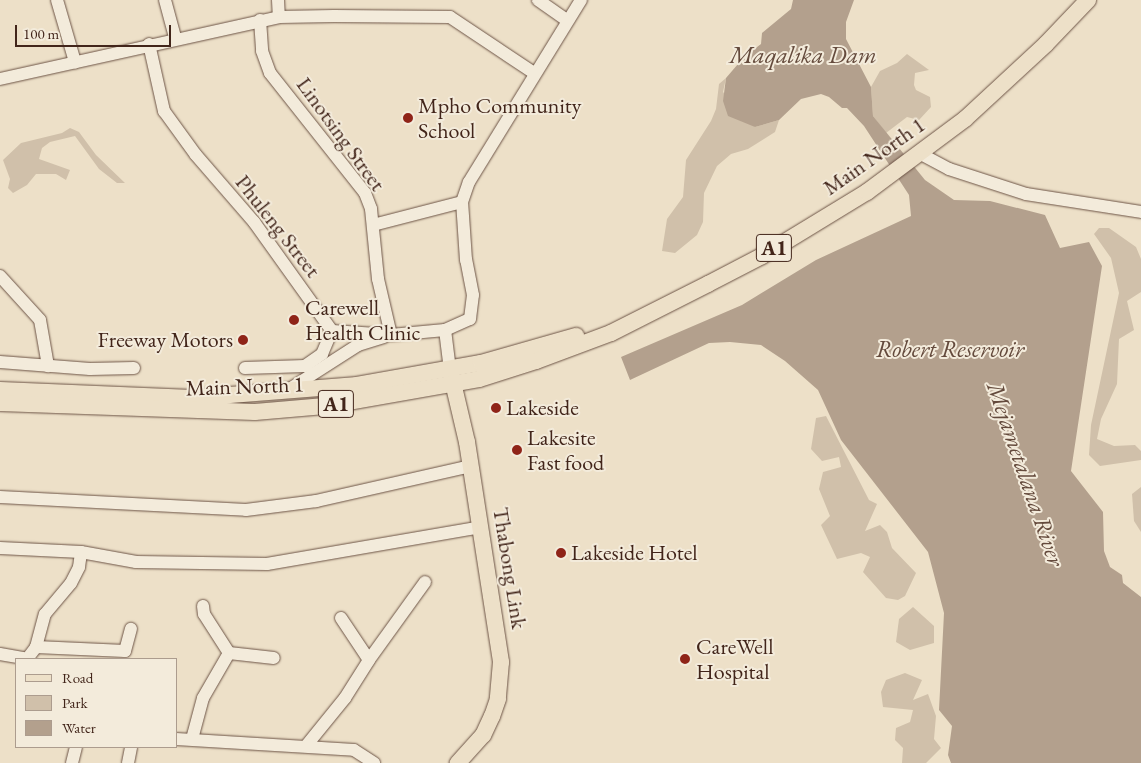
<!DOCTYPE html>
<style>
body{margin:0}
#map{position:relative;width:1141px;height:763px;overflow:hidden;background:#ede0c8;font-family:"EB Garamond",serif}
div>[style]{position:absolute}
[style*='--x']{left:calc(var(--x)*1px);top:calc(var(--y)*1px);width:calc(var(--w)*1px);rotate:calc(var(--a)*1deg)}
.green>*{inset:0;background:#d0c0aa}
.water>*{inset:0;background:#b3a08d}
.roads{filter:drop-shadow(0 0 1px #6d5446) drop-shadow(0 0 1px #6d5446)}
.minor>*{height:12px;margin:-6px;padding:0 6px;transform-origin:6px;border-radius:6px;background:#f3ebdb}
.major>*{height:16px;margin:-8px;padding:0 8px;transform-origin:8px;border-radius:8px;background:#ede0c8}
.dots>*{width:14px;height:14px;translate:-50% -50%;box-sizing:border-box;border:2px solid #f3ebdb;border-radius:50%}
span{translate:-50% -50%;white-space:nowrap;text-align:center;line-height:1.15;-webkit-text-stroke:4px #f3ebdb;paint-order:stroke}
.shield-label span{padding:1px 4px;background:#f3ebdb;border:1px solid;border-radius:4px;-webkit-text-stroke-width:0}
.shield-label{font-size:21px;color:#42251a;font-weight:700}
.poi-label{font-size:22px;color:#42251a}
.left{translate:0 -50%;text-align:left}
.right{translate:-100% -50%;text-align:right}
.street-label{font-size:22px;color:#42251a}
.water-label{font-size:24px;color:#644a3c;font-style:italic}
.legend{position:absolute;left:15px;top:658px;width:162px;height:90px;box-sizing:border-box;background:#f3ebdb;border:1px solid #ac9c8e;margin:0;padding:6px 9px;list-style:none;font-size:15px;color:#42251a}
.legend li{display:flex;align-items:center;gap:10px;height:25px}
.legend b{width:25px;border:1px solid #ac9c8e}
.scale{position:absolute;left:15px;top:25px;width:156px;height:22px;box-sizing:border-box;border:2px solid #42251a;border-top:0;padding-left:6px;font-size:15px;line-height:18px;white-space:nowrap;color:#42251a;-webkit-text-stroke:4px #f3ebdb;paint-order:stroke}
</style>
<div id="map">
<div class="green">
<div style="clip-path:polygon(907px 54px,929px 70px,915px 73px,914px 85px,916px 90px,930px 97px,931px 107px,919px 120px,907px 117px,886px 133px,873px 116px,871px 87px,880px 71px,897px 63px)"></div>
<div style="clip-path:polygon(726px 78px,723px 92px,755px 127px,779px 120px,775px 132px,748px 149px,731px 154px,717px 166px,704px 193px,703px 222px,697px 235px,675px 253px,662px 251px,667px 219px,683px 197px,686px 160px,711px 121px,716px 109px,719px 84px)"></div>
<div style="clip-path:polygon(70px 128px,79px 132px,96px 155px,125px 183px,117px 183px,99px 169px,75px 136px,50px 142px,42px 148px,39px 159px,70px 170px,66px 180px,56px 174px,36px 174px,27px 185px,13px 193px,8px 188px,10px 179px,3px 160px,21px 143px,62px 133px)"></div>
<div style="clip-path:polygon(1099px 228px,1109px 228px,1136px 247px,1141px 259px,1141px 292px,1127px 301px,1134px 330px,1119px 339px,1117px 384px,1101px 419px,1097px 439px,1114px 446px,1135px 445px,1141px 451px,1141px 460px,1100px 466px,1089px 455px,1091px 425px,1119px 293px,1111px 258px,1094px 234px)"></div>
<div style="clip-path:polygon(826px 416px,869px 500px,877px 504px,865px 531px,880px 525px,887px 532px,892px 548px,916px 573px,905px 596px,898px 600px,886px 598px,863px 572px,870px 557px,861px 553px,837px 559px,821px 525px,830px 516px,819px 489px,823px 472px,841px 467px,839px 457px,822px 461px,811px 449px,816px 418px)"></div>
<div style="clip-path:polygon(1141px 487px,1141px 532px,1134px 521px,1132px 494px)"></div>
<div style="clip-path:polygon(913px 607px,934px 626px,934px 643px,910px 650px,896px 642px,899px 619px)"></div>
<div style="clip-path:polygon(905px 673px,922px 680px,913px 700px,928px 694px,936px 716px,934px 739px,941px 748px,926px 763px,902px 763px,903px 748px,895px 740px,896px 728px,910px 722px,913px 710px,883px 707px,881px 692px,886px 680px)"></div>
</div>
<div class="water">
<div style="clip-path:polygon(793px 0,854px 0,846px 22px,846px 39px,871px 87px,873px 116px,925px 180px,954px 200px,990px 201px,1045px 215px,1060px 248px,1089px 242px,1102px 266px,1071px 471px,1103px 512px,1104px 551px,1110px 567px,1122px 575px,1123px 583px,1141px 597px,1141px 763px,951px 763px,948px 755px,952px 726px,939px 710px,944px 613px,928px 552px,841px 440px,818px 390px,785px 361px,761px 345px,730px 342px,709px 343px,630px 380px,621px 357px,742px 305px,816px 260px,911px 216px,909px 195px,864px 126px,847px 108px,842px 108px,829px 97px,821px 94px,801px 99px,779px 120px,755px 127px,728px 116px,723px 101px,726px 78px,744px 57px,761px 44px,762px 33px,791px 9px)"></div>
</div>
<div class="roads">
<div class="minor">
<div style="--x:57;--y:0;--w:65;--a:73.8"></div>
<div style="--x:165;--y:0;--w:39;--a:75"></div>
<div style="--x:278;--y:0;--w:17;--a:87"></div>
<div style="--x:538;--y:0;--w:35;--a:35"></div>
<div style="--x:260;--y:20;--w:31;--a:86"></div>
<div style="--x:262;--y:51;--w:23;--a:70"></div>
<div style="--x:270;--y:73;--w:153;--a:51.6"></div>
<div style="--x:365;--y:193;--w:17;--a:69"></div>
<div style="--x:371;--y:209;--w:70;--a:84.3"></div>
<div style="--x:378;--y:279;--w:57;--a:76.9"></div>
<div style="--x:149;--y:44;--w:69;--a:77.4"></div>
<div style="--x:164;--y:111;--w:54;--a:54"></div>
<div style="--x:196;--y:155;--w:89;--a:49.1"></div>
<div style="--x:254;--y:222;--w:134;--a:54.4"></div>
<div style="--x:332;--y:331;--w:59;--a:3.9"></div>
<div style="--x:391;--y:335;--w:54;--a:-5.3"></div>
<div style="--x:0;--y:79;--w:286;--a:-12.5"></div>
<div style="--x:279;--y:17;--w:55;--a:-1"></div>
<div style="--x:334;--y:16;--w:116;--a:0.5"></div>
<div style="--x:450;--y:17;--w:101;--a:33.7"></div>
<div style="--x:919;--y:153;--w:34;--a:28"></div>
<div style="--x:949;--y:169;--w:81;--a:18"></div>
<div style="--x:1026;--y:194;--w:116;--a:8.9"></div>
<div style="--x:373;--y:225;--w:92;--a:-14.5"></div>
<div style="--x:0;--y:276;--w:59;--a:47.7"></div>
<div style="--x:40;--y:320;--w:47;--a:80.1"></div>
<div style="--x:0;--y:362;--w:90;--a:4.4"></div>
<div style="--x:90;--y:369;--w:44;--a:-1.3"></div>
<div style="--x:245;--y:368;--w:60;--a:-1.9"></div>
<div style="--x:305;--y:366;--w:21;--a:-35"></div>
<div style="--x:322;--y:354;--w:25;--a:-67"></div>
<div style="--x:450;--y:370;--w:40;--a:-97.1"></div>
<div style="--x:445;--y:330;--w:27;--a:-24"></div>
<div style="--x:470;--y:319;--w:24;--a:-83"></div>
<div style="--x:473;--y:295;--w:36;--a:-101"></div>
<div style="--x:466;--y:260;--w:58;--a:-93.9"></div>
<div style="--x:462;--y:202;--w:21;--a:-71"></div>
<div style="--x:469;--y:182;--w:214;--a:-58.4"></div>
<div style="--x:288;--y:390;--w:83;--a:-32.7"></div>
<div style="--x:358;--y:345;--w:27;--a:-17"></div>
<div style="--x:0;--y:497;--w:246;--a:3"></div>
<div style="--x:246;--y:510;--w:71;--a:-7.3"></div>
<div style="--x:316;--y:501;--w:159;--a:-12.7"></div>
<div style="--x:0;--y:548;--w:81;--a:2.8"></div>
<div style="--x:81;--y:552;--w:56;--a:10.3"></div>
<div style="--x:136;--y:562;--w:131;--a:0.9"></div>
<div style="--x:267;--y:564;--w:217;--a:-9.8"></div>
<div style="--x:203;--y:606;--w:8;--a:83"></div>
<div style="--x:204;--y:614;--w:46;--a:57.3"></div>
<div style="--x:229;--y:653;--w:45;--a:6.3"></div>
<div style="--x:341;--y:618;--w:50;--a:56.3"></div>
<div style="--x:36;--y:647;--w:89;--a:2.6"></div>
<div style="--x:125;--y:651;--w:23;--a:-75"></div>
<div style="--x:0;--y:654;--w:27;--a:10"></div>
<div style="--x:27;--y:659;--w:15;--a:-53"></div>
<div style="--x:36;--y:647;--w:34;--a:-75"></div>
<div style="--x:45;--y:614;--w:40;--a:-50"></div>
<div style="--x:71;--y:583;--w:18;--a:-63"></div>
<div style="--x:79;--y:567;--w:15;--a:-82"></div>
<div style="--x:176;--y:739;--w:178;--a:3.5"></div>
<div style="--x:354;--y:750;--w:24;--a:33"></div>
<div style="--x:192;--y:739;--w:42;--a:-75"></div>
<div style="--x:203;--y:698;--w:52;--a:-60"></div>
<div style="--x:306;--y:746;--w:62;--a:-50.9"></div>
<div style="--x:345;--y:698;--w:45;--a:-57.7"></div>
<div style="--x:369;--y:660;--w:96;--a:-54.3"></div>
<div style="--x:72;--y:763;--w:16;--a:-76"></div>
<div style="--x:128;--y:763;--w:16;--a:-79"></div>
</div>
<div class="major">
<div style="--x:451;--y:374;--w:70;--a:76.8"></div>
<div style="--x:467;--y:442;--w:223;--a:81.2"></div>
<div style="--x:501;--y:662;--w:37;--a:95"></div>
<div style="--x:498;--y:699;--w:18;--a:109"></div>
<div style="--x:492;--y:716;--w:21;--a:115"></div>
<div style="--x:483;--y:735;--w:38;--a:132"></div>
<div style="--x:0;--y:390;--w:192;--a:2.4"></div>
<div style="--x:192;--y:398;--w:166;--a:-4.5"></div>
<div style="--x:357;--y:385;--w:126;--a:-10.1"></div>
<div style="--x:481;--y:363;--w:99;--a:-15.9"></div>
<div style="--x:0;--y:403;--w:255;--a:2"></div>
<div style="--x:255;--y:412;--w:70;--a:-4.9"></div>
<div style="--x:325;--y:406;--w:156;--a:-9.9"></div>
<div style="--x:479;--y:379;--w:60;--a:-17.5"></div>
<div style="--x:536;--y:361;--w:80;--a:-20.5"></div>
<div style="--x:611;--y:333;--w:109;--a:-26.8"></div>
<div style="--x:708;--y:284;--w:61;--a:-27.4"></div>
<div style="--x:762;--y:256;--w:123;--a:-31.4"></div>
<div style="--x:867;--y:192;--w:122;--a:-36.7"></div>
<div style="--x:965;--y:119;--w:110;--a:-42.8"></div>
<div style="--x:1046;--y:44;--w:61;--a:-46.3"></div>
</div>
</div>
<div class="dots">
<div style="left:408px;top:118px;background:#8f2418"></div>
<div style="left:294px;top:320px;background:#8f2418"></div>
<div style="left:243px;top:340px;background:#8f2418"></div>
<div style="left:496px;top:408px;background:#8f2418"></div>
<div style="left:517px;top:450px;background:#8f2418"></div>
<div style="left:561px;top:553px;background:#8f2418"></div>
<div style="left:685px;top:659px;background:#8f2418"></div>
</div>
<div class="shield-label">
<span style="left:774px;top:248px">A1</span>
<span style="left:336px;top:404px">A1</span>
</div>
<div class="poi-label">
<span class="left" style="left:418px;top:118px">Mpho Community<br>School</span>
<span class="left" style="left:305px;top:320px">Carewell<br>Health Clinic</span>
<span class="right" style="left:233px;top:340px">Freeway Motors</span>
<span class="left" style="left:506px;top:408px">Lakeside</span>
<span class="left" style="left:527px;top:450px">Lakesite<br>Fast food</span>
<span class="left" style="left:571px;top:553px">Lakeside Hotel</span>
<span class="left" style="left:696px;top:659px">CareWell<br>Hospital</span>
</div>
<div class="street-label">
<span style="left:341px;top:134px;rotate:54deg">Linotsing Street</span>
<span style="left:874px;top:156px;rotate:-35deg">Main North 1</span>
<span style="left:278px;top:226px;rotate:52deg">Phuleng Street</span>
<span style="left:245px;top:386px;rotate:-2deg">Main North 1</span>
<span style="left:510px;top:568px;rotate:81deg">Thabong Link</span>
</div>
<div class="water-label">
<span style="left:803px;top:55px">Maqalika Dam</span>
<span style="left:950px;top:349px">Robert Reservoir</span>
<span style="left:1026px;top:474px;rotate:71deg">Mejametalana River</span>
</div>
<ul class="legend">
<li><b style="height:6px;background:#ede0c8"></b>Road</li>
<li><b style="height:14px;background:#d0c0aa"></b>Park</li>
<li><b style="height:14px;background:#b3a08d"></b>Water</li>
</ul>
<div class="scale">100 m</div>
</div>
